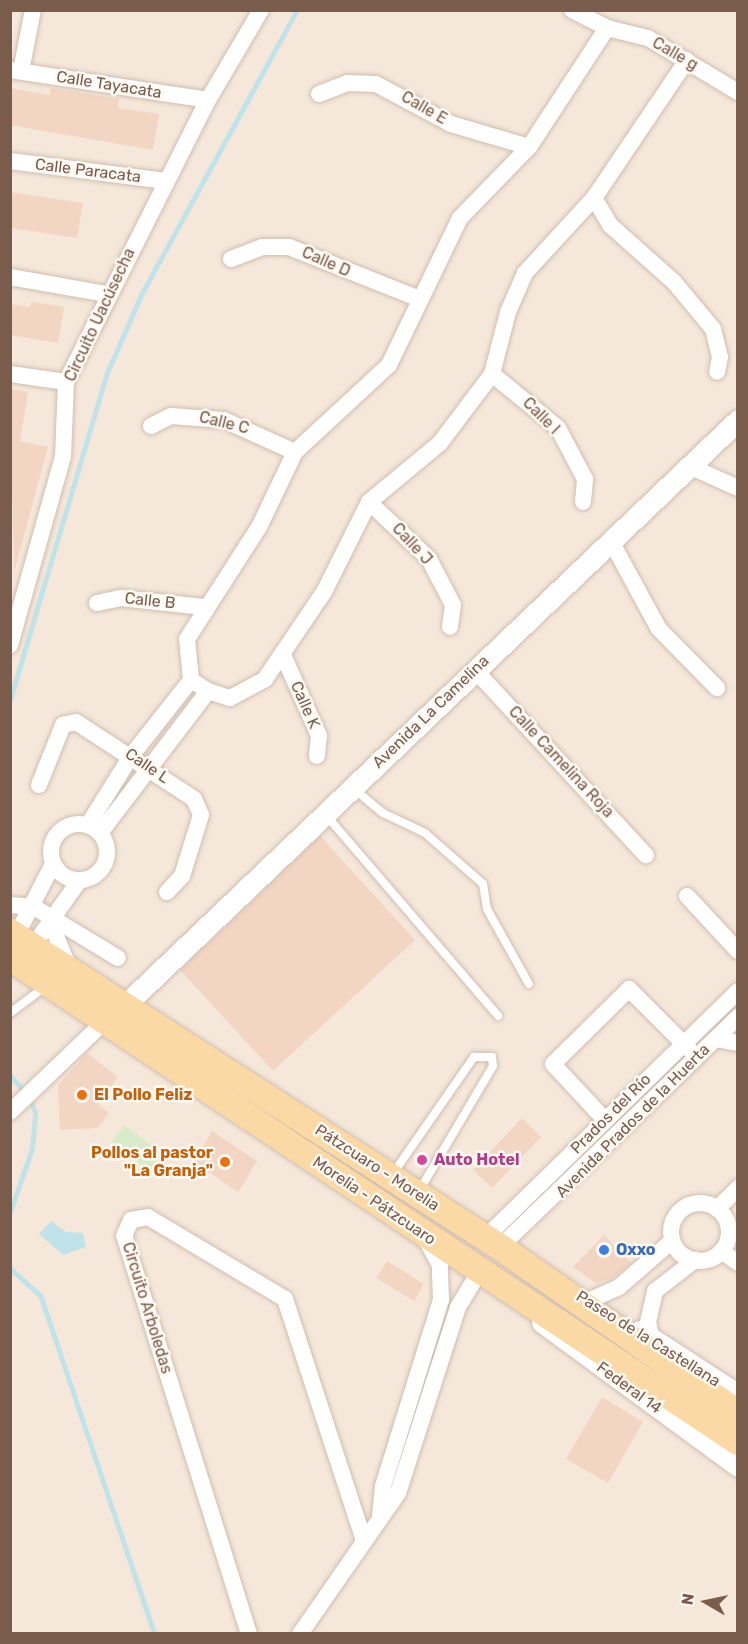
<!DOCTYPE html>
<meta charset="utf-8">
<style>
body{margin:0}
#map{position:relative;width:748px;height:1644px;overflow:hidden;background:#fdf6ec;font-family:Rubik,sans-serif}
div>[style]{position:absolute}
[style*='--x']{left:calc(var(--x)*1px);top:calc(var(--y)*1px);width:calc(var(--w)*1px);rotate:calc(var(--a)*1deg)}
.residential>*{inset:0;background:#f5e8da}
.green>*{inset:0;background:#d8ecc9}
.water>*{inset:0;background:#bfe3e8}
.stream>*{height:4.5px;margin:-2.25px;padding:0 2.25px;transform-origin:2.25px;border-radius:2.25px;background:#bfe3e8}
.building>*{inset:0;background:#f3d5c3}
.roads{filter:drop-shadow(0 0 2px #d1beb0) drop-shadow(0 0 2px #d1beb0)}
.service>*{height:8px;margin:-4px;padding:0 4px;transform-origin:4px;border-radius:4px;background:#fff}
.minor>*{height:16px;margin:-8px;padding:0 8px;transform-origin:8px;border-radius:8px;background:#fff}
.minor>.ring{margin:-8px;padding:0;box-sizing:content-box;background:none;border:16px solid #fff;border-radius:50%}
.tertiary>*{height:21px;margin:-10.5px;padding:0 10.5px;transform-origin:10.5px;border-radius:10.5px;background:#fff}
.primary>*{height:26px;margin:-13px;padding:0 13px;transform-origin:13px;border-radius:13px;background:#fbd9a5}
.dots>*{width:16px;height:16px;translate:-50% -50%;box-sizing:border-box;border:3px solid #fffaf3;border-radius:50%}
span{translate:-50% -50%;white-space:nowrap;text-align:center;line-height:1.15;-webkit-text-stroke:5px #fffaf3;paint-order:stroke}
.street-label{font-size:16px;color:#7a5c4d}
.food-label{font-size:16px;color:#c56008;font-weight:700}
.left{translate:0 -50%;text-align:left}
.right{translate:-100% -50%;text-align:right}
.hotel-label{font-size:16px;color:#b23c85;font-weight:700}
.shop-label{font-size:16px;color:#366cbe;font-weight:700}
.frame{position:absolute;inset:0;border:12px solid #7a5c4d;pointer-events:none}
.north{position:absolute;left:676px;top:1572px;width:60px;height:60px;-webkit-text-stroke:4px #fffaf3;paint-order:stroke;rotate:279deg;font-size:16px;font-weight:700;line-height:24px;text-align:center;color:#7a5c4d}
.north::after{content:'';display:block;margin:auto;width:21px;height:27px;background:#7a5c4d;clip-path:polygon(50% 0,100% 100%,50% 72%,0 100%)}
</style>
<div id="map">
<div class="residential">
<div style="clip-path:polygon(11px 11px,737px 11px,737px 1633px,11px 1633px)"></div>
</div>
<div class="green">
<div style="clip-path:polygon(124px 1125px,162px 1153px,150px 1171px,111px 1142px)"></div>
</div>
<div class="water">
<div style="clip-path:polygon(51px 1221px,66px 1232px,83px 1233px,86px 1247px,63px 1255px,39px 1234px)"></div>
</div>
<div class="stream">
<div style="--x:10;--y:700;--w:341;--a:-73.5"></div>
<div style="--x:107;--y:373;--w:85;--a:-66.4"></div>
<div style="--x:141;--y:295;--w:325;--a:-61.3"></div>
<div style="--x:10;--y:1075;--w:22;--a:47"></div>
<div style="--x:10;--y:1212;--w:67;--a:-70.8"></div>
<div style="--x:32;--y:1149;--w:37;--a:-85"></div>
<div style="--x:35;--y:1112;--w:15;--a:-113"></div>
<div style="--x:10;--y:1268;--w:42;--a:42.1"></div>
<div style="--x:41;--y:1296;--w:357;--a:71.4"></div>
</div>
<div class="building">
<div style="clip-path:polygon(10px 88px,49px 95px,51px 88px,119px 99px,118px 108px,159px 114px,153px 150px,10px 125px)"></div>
<div style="clip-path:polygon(10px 192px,83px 203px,77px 238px,10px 228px)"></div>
<div style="clip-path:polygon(31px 302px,64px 307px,58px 343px,10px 335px,10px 304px,30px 307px)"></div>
<div style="clip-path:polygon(10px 389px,28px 392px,20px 441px,48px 447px,14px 573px)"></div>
<div style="clip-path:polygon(320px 836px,415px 940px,273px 1071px,180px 970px)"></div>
<div style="clip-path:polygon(87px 1053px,118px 1077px,98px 1104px,109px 1113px,98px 1128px,60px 1130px,58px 1085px)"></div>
<div style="clip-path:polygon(522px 1118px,541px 1137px,492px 1188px,473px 1170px)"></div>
<div style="clip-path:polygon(212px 1131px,257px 1161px,238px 1192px,194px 1162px)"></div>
<div style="clip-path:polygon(604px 1235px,631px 1263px,613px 1278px,596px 1283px,573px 1267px)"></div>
<div style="clip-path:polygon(387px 1261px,424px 1284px,414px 1301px,376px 1278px)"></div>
<div style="clip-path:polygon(602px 1397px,643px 1422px,608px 1483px,566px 1459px)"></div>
</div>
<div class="roads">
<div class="service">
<div style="--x:353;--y:788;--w:39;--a:40"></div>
<div style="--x:383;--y:813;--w:47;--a:25.5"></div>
<div style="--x:425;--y:833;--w:77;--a:41.3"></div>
<div style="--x:483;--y:884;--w:25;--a:81"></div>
<div style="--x:487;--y:909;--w:86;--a:60.8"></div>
<div style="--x:325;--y:814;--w:266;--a:49.4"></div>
<div style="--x:10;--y:1013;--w:45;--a:-36.9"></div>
<div style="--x:392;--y:1175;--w:144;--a:-55.2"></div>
<div style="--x:474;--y:1057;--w:18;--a:0"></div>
<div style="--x:492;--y:1057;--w:9;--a:84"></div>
<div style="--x:493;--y:1066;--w:145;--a:120.6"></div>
</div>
<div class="minor">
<div style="--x:572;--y:10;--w:39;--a:27"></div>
<div style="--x:607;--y:28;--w:42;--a:13.7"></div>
<div style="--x:648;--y:38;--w:105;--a:31"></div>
<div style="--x:607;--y:28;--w:142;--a:123.2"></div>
<div style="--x:529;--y:147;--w:99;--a:134.2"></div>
<div style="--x:460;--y:218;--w:163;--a:115.8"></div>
<div style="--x:389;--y:365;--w:128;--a:137.2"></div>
<div style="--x:295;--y:452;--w:83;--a:115.6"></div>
<div style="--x:259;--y:527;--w:133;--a:122.7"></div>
<div style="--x:187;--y:639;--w:41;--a:84.4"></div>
<div style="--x:191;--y:680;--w:20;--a:33"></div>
<div style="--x:208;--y:691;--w:23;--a:18"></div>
<div style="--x:230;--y:698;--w:40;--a:-28"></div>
<div style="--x:265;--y:679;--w:105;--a:-55.9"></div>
<div style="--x:324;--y:592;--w:101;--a:-63.4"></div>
<div style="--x:369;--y:502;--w:92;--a:-39.7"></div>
<div style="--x:440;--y:443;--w:86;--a:-53"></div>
<div style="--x:492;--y:374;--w:64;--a:-75.5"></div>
<div style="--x:508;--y:312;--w:43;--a:-66.4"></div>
<div style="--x:525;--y:273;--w:102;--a:-47.4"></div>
<div style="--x:594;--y:198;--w:166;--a:-56"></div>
<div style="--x:10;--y:70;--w:200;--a:8.6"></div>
<div style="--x:21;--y:71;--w:62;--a:-78.9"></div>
<div style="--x:319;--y:94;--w:30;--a:-21"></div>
<div style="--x:347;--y:83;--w:29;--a:2"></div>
<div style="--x:376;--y:84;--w:85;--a:28.1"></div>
<div style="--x:451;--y:124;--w:81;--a:16.4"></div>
<div style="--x:10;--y:161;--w:157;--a:7.3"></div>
<div style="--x:594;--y:198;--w:31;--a:59"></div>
<div style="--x:610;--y:225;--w:86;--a:41.7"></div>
<div style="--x:674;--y:282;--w:61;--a:50.3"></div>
<div style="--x:713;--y:329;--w:29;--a:76"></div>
<div style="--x:720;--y:357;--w:15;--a:101"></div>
<div style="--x:231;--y:259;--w:33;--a:-21"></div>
<div style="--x:262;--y:247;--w:27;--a:0"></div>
<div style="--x:289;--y:247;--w:141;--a:21.7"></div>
<div style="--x:10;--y:277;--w:97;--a:10"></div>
<div style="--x:10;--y:374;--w:57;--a:8.1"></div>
<div style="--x:492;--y:374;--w:85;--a:39.3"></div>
<div style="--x:558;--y:428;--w:58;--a:62.1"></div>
<div style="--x:585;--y:479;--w:23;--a:95"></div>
<div style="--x:151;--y:426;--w:22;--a:-27"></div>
<div style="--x:171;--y:416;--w:53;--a:4.3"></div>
<div style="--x:224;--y:420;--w:78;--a:24.3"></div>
<div style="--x:689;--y:466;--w:54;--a:24.2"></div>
<div style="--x:369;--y:502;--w:83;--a:43.5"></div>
<div style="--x:429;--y:559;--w:52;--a:62.4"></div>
<div style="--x:453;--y:605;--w:22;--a:98"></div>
<div style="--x:611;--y:541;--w:100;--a:61.4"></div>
<div style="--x:659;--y:629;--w:83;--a:45.5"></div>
<div style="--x:97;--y:603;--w:25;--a:-12"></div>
<div style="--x:121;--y:598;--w:83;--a:6.2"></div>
<div style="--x:10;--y:645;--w:195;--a:-74.3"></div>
<div style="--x:63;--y:457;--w:75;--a:-87.7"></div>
<div style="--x:66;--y:382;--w:316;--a:-63.3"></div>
<div style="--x:208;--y:100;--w:104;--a:-59.5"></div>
<div style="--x:283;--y:655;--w:89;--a:66"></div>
<div style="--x:319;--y:736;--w:20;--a:96"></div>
<div style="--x:475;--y:670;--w:252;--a:47.3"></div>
<div style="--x:39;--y:785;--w:65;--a:-68.2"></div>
<div style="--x:63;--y:725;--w:13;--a:-13"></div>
<div style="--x:76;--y:722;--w:141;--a:33.1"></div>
<div style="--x:194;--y:799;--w:17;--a:66"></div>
<div style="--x:201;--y:815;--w:64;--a:107.3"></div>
<div style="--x:182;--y:876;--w:22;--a:133"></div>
<div class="ring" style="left:51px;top:824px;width:40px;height:40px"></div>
<div style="--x:88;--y:825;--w:81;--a:-58.1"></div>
<div style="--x:131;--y:756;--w:97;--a:-51.7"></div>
<div style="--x:100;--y:833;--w:178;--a:-52.7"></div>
<div style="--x:687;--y:896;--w:75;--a:47.2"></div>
<div style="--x:10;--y:905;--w:24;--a:5"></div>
<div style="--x:34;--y:907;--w:98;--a:31.3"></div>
<div style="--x:50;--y:921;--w:51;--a:68"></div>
<div style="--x:16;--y:936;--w:81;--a:-62.8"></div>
<div style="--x:33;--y:946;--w:80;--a:-54.7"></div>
<div style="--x:716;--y:1039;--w:22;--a:10"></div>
<div style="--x:10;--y:1112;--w:133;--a:-43.8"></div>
<div style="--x:605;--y:1120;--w:76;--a:-132.9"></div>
<div style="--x:553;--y:1064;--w:107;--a:-44.6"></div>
<div style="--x:629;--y:989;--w:85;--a:45"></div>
<div class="ring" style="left:671px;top:1203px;width:42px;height:42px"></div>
<div style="--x:717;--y:1209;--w:30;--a:-45"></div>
<div style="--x:485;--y:1238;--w:354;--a:-44.3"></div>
<div style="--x:500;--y:1247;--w:331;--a:-44"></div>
<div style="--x:721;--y:1251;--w:21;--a:35"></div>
<div style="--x:590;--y:1300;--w:32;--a:-24"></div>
<div style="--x:619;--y:1287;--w:70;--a:-41"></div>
<div style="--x:651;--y:1337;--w:15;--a:-101"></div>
<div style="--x:648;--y:1322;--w:32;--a:-77"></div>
<div style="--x:655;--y:1291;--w:51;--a:-37.8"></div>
<div style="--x:380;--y:1515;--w:29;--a:-84"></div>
<div style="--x:383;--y:1486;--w:195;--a:-72.7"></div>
<div style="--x:441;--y:1300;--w:35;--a:-92"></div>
<div style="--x:440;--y:1265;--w:31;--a:-119"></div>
<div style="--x:249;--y:1634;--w:417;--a:-107.4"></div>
<div style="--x:124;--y:1236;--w:17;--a:-66"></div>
<div style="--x:131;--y:1220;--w:17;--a:-10"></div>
<div style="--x:148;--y:1217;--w:160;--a:30.9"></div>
<div style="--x:285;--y:1299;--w:251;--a:71.9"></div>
<div style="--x:300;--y:1634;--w:172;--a:-55.2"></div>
<div style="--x:398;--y:1493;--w:195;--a:-72.1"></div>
<div style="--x:458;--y:1307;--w:42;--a:-58.6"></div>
</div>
<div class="tertiary">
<div style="--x:125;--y:1005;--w:847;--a:-43.66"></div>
<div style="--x:542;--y:1322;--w:243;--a:36.3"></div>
<div style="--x:640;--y:1331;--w:117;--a:33.1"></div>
</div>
<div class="primary">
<div style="--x:10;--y:932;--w:583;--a:32.74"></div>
<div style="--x:500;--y:1247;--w:290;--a:34.9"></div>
<div style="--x:10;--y:958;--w:874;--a:33.62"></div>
</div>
</div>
<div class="dots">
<div style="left:82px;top:1095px;background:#e8710a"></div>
<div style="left:422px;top:1160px;background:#d1479c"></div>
<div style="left:225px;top:1162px;background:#e8710a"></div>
<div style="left:604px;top:1250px;background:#3f7fe0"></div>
</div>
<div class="street-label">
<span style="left:675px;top:54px;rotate:30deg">Calle g</span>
<span style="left:109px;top:85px;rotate:9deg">Calle Tayacata</span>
<span style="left:424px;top:108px;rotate:30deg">Calle E</span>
<span style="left:88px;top:171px;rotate:7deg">Calle Paracata</span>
<span style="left:326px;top:262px;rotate:24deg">Calle D</span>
<span style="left:100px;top:315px;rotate:-65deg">Circuito Uacúsecha</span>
<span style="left:541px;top:416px;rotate:45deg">Calle I</span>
<span style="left:224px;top:423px;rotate:14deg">Calle C</span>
<span style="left:412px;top:544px;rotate:47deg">Calle J</span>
<span style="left:150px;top:601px;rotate:6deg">Calle B</span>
<span style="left:305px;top:705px;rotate:66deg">Calle K</span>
<span style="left:431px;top:712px;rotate:-44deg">Avenida La Camelina</span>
<span style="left:561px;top:762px;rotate:47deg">Calle Camelina Roja</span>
<span style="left:147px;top:766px;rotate:34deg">Calle L</span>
<span style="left:611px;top:1114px;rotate:-45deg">Prados del Río</span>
<span style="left:633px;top:1121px;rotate:-45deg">Avenida Prados de la Huerta</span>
<span style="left:377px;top:1168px;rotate:33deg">Pátzcuaro - Morelia</span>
<span style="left:374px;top:1201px;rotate:34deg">Morelia - Pátzcuaro</span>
<span style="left:147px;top:1308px;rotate:73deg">Circuito Arboledas</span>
<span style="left:648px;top:1339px;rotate:32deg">Paseo de la Castellana</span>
<span style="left:629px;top:1388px;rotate:36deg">Federal 14</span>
</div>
<div class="food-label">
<span class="left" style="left:94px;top:1095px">El Pollo Feliz</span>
<span class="right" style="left:213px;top:1162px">Pollos al pastor<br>"La Granja"</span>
</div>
<div class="hotel-label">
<span class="left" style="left:434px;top:1160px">Auto Hotel</span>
</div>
<div class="shop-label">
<span class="left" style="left:616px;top:1250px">Oxxo</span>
</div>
<div class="frame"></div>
<div class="north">N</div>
</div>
